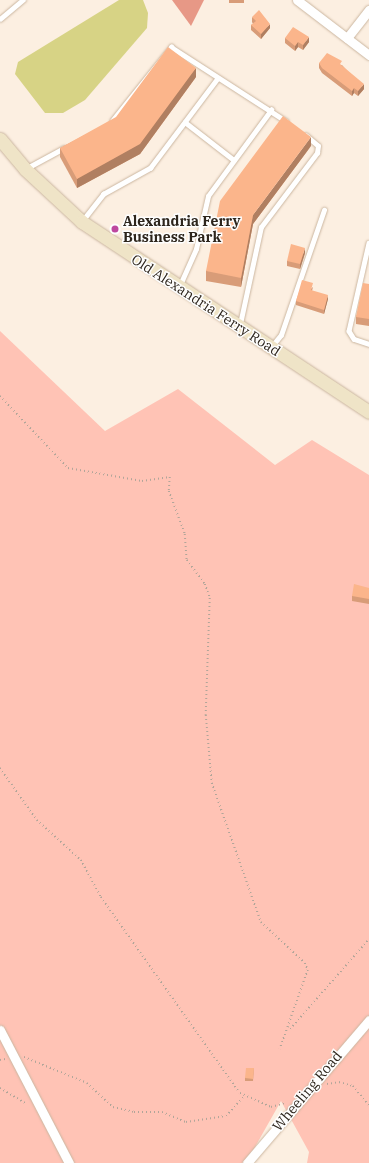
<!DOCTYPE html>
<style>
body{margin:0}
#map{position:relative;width:369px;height:1163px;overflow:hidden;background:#fcefe1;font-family:"IBM Plex Serif",serif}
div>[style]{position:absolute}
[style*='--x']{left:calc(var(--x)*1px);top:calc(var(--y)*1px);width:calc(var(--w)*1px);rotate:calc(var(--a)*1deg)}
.green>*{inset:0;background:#ffc3b5}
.forest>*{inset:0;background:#e79886}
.water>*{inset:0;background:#d7d385}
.path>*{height:1.5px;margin-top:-0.75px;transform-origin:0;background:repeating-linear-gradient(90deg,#b1a599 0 1px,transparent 0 4px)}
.roads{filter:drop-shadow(0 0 1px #cbb6a0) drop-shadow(0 0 1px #cbb6a0)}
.lane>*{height:4.5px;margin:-2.25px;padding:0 2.25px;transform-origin:2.25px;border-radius:2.25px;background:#fff}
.street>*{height:9px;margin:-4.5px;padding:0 4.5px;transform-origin:4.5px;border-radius:4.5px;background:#fff}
.secondary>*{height:13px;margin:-6.5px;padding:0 6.5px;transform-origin:6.5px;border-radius:6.5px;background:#efe4c7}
.wall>*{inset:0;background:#d89c78}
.shaded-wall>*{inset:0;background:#b07f61}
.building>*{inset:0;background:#fbb58b}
.dots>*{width:11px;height:11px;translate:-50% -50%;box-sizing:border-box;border:2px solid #fefefe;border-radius:50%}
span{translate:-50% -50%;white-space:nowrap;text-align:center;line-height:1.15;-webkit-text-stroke:3px #fefefe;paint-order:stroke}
.poi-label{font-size:14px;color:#2d251c;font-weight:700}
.left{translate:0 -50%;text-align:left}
.street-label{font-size:14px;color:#2d251c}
</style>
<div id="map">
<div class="green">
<div style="clip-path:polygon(0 331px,105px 431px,178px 389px,275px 465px,312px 440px,369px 475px,369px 1163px,307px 1163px,309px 1152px,281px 1101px,246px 1163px,0 1163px)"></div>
</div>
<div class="forest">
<div style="clip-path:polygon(172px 0,204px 0,191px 26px)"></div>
</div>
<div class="water">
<div style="clip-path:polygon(119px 0,143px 0,148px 13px,147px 28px,85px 100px,63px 113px,45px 113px,15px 74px,18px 62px)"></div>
</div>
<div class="path">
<div style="--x:0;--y:396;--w:99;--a:46.6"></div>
<div style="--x:68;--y:468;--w:75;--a:10"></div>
<div style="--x:142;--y:481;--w:28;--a:-8"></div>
<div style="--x:170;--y:477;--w:14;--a:94"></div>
<div style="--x:169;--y:491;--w:46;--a:69.6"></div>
<div style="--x:185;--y:534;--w:26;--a:86"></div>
<div style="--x:187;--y:560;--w:30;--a:53"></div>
<div style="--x:205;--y:584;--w:15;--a:70"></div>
<div style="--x:210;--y:598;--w:117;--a:92"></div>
<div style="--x:206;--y:715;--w:68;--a:85"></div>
<div style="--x:212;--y:783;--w:147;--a:70.6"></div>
<div style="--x:261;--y:922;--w:60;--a:43"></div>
<div style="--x:305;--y:963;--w:8;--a:67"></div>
<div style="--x:308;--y:970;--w:84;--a:109.5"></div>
<div style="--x:0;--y:768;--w:64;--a:54.6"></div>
<div style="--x:37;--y:820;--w:59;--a:42.3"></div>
<div style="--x:81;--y:860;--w:42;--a:61.6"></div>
<div style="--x:101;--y:897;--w:240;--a:54.7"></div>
<div style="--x:240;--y:1093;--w:34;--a:24"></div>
<div style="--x:271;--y:1107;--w:15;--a:-16"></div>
<div style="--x:290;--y:1029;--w:120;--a:-48.7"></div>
<div style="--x:24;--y:1057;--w:68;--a:22.4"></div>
<div style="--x:87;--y:1083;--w:35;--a:43"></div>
<div style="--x:113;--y:1107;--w:22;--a:13"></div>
<div style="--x:134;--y:1112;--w:28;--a:0"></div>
<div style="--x:162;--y:1112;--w:26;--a:23"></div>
<div style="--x:186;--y:1122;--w:40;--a:-8.5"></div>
<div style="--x:226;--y:1116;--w:27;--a:-48"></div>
<div style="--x:0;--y:1060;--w:5;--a:-11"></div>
<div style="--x:327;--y:1084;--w:12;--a:-9"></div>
<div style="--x:339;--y:1082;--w:15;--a:16"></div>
<div style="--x:353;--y:1086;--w:25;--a:50"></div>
<div style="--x:0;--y:1088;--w:31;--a:31"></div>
</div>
<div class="roads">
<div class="lane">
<div style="--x:0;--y:19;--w:30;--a:-40"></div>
<div style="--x:112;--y:121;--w:95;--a:-51.4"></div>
<div style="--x:171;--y:47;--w:137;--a:32.8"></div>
<div style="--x:185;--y:122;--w:62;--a:37.8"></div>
<div style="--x:27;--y:168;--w:42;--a:-28.4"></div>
<div style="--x:83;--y:220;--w:33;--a:-52"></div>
<div style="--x:103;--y:194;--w:54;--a:-29"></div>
<div style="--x:150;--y:168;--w:111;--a:-53"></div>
<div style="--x:369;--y:243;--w:90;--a:102.8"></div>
<div style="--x:349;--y:331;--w:9;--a:58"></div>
<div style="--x:354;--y:339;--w:16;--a:18"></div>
<div style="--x:180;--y:285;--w:39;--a:-66"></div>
<div style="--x:196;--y:249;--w:54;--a:-77.2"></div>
<div style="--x:208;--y:196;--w:107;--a:-53.8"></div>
<div style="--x:240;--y:324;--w:99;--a:-77.8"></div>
<div style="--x:261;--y:227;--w:93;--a:-52.9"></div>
<div style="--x:317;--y:153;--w:7;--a:-82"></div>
<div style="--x:318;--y:146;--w:16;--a:-140"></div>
<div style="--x:272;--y:346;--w:14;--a:-51"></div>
<div style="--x:281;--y:335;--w:132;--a:-71"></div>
</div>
<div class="street">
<div style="--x:297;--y:0;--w:91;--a:37.4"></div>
<div style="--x:347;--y:38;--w:36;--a:-52"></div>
<div style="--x:0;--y:1030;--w:150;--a:62.6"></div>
<div style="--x:247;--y:1163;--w:188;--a:-49.5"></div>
</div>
<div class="secondary">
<div style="--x:0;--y:139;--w:39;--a:50"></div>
<div style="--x:25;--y:169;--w:78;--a:42.9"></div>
<div style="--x:82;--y:222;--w:344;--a:33.5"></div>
</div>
</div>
<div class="wall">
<div style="clip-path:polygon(229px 0,244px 0,244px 3px,229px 3px)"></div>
<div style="clip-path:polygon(252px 17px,270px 28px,261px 39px,251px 30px,251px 25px,253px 24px,252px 22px)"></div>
<div style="clip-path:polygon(285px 38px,309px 42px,303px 50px,298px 47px,295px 51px,285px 43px)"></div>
<div style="clip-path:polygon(319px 63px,342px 65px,364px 89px,358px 96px,354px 93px,352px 96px,322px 73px,319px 68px)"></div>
<div style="clip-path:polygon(196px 77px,140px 154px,77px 188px,60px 157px,60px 148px)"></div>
<div style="clip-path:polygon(311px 146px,253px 224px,241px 287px,206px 281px,206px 271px)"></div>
<div style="clip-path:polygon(305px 253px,300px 269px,287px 266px,287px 261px)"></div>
<div style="clip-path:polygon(369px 284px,369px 326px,356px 324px,356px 317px)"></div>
<div style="clip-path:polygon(313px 287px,312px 291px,328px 299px,324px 314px,296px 305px,296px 301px)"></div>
<div style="clip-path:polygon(369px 588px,369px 604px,352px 601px,352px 596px)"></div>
<div style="clip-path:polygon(254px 1068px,253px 1081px,245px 1081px,245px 1078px)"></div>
</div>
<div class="shaded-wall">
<div style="clip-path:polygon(270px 24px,270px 28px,261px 39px,261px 34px)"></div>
<div style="clip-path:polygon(309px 37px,309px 42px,303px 50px,303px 45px)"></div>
<div style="clip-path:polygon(298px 42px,298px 47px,295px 51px,295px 46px)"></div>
<div style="clip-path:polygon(196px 68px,196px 77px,140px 154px,77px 188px,77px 179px)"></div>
<div style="clip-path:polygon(364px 84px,364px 89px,358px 96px,358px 91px)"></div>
<div style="clip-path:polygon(354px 88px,354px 93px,352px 96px,352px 91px)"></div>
<div style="clip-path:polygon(311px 137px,311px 146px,253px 224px,241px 287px,241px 278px,253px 215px)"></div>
<div style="clip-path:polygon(305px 248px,305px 253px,300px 269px,300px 264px)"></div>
<div style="clip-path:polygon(328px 295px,328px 299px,324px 314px,324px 310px)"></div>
</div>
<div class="building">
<div style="clip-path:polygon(259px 10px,270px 24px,261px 34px,251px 25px,256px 21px,252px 17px)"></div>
<div style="clip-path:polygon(293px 27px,309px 37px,303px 45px,298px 42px,295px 46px,285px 38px)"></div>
<div style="clip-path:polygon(168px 47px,196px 68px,140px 144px,77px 179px,60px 148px,116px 117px)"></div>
<div style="clip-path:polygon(327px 53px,342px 61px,340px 64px,364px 84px,358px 91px,354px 88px,352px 91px,322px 68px,319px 63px)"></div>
<div style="clip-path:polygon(283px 116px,311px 137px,253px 215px,241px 278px,206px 271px,220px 201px)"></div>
<div style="clip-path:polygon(291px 244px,305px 248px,300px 264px,287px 261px)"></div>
<div style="clip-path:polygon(302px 280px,313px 283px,311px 290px,328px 295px,324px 310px,296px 301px)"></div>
<div style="clip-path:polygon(363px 283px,369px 284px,369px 319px,356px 317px)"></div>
<div style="clip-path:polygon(354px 584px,369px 588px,369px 599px,352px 596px)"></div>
<div style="clip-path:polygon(246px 1068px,254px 1068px,253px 1079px,245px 1078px)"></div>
</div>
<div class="dots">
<div style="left:115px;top:229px;background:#be489f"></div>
</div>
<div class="poi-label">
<span class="left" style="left:123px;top:229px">Alexandria Ferry<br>Business Park</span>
</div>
<div class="street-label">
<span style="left:206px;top:305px;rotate:33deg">Old Alexandria Ferry Road</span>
<span style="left:307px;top:1091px;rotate:-50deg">Wheeling Road</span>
</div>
</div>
